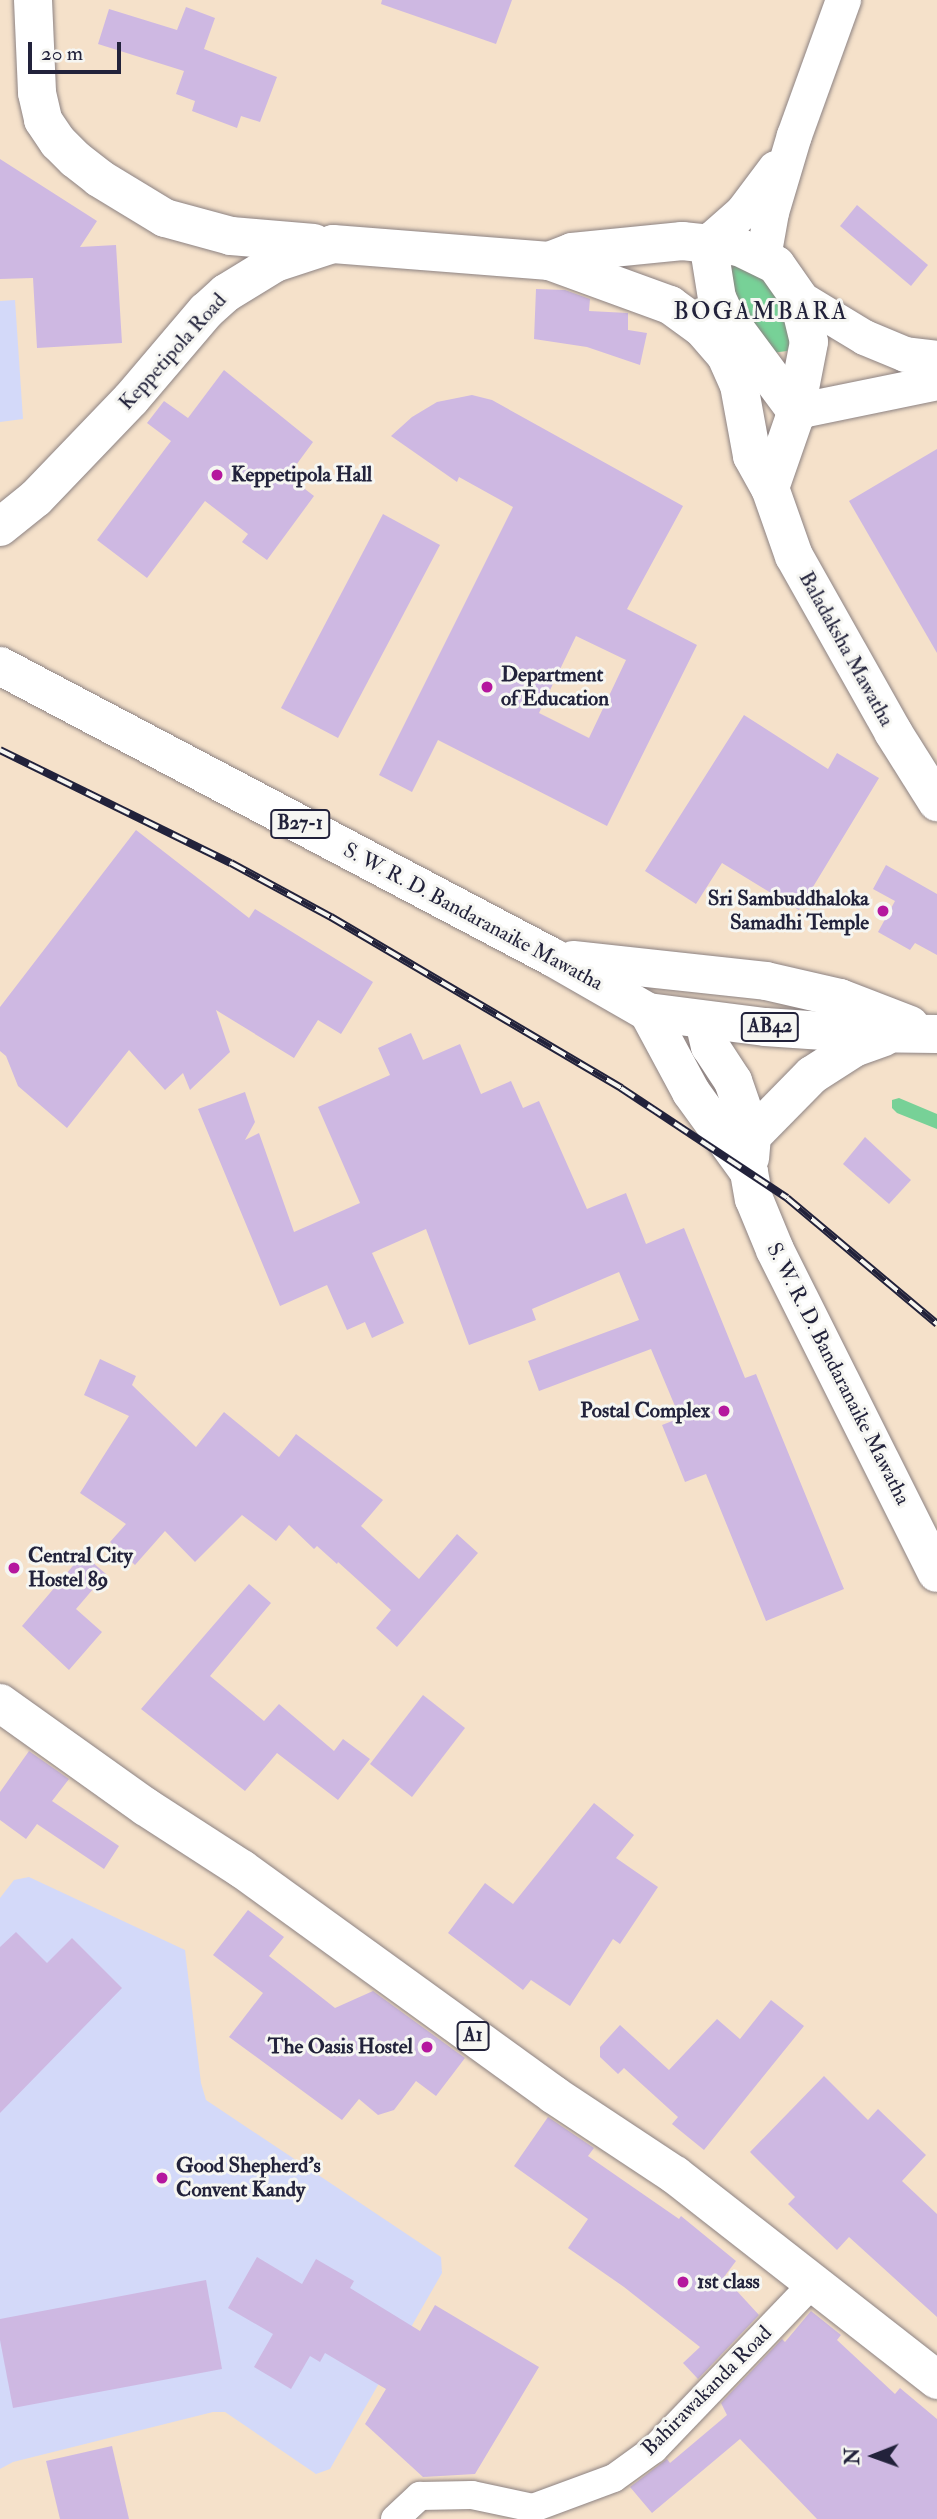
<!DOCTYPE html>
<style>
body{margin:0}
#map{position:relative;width:937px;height:2519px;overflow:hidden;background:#f5e1ca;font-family:"IM FELL Double Pica",serif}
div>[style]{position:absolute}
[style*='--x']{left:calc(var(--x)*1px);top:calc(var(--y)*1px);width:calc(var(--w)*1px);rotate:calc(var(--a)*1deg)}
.built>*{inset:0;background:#d3d9f9}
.green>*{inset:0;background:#77d197}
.building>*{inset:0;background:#ceb8e2}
.roads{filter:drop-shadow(0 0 2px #8c8282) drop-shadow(0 0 2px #8c8282)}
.minor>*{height:28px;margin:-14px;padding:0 14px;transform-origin:14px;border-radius:14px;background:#fff}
.tertiary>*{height:35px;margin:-17.5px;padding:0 17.5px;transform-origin:17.5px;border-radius:17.5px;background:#fff}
.secondary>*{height:38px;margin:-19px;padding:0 19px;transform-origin:19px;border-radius:19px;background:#fff}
.primary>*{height:38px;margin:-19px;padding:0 19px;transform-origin:19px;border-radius:19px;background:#fff}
.trunk>*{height:38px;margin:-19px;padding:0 19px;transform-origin:19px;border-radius:19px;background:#fff}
.rail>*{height:8px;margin-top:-4px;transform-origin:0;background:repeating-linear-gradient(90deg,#f6f6f2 0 16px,#22223b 0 32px);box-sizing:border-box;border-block:2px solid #22223b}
.dots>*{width:19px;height:19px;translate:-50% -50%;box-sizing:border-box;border:4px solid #f6f6f2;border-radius:50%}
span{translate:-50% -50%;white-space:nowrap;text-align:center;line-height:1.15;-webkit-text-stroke:6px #f6f6f2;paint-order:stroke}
.shield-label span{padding:2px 5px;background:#f6f6f2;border:2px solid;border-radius:5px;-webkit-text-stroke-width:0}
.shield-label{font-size:19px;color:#22223b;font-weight:700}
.street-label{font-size:21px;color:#22223b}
.poi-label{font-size:21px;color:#22223b;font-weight:700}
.left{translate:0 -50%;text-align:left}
.right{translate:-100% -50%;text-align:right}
.quarter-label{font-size:24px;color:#22223b;letter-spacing:2px}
.north{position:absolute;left:839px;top:2421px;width:70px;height:70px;-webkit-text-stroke:5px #f6f6f2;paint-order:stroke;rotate:269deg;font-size:19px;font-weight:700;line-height:28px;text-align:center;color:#22223b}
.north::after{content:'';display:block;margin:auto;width:24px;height:32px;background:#22223b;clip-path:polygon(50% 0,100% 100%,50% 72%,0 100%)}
.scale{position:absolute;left:28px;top:42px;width:93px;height:32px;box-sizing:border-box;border:4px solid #22223b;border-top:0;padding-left:9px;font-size:21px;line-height:24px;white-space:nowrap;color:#22223b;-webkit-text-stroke:5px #f6f6f2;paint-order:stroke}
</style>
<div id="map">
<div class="built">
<div style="clip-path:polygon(15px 300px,23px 419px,0 422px,0 301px)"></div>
<div style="clip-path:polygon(29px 1877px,185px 1950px,201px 2083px,206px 2100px,441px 2257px,442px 2273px,330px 2469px,316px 2474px,225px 2412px,213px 2412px,13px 2462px,0 2469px,0 1898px,14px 1880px)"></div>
</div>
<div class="green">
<div style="clip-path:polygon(735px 261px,764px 278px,778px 298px,788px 318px,791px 343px,787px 351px,772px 353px,748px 338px,728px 265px)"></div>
<div style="clip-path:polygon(899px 1098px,937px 1114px,937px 1129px,897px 1113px,892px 1108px,892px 1100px)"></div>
</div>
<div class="building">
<div style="clip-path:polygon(382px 0,512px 0,496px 44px,381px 4px)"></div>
<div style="clip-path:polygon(186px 7px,215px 18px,204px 49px,277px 77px,260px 122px,241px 116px,237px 128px,192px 111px,195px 101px,176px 94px,184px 71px,98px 44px,109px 9px,177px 30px)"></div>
<div style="clip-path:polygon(0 159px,97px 221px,80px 247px,116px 245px,122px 343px,37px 348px,33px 278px,0 279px)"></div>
<div style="clip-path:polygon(857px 205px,928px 265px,911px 286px,840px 226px)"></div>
<div style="clip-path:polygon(536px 289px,565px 290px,590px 299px,589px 311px,628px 313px,628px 330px,647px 333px,640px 365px,587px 347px,534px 339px)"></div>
<div style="clip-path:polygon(224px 370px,313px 442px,288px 476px,314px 496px,267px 560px,242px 542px,248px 534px,205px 501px,147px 578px,97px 540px,171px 441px,147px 423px,164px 401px,188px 418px)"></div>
<div style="clip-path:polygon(evenodd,472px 395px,492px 400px,683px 506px,627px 609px,697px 645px,607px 826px,438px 740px,412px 792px,379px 775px,513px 507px,459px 477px,457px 482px,391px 436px,412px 417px,437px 402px,472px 395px,576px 636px,626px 660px,589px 738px,539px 713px,576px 636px)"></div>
<div style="clip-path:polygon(937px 449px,937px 653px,849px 501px)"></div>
<div style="clip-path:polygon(383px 514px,440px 545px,338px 738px,281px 708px)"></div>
<div style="clip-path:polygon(744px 715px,828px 769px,837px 753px,879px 778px,799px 910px,722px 863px,696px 904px,645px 871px)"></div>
<div style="clip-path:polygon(136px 830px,249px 918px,255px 909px,373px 982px,341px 1034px,318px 1020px,294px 1058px,216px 1010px,230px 1052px,190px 1090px,183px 1073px,165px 1090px,129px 1050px,67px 1128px,18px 1086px,6px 1056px,0 1051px,0 1007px)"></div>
<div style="clip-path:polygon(886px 865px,937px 894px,937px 955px,915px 943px,910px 950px,878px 932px,895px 901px,873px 889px)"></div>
<div style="clip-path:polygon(411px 1033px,423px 1060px,460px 1044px,481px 1094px,511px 1081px,523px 1108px,539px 1101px,587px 1209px,626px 1193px,646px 1244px,684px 1228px,745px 1378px,756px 1374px,844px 1589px,766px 1621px,706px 1474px,685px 1482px,662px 1425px,680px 1418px,651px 1349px,539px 1391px,528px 1361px,639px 1320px,619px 1272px,532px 1309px,536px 1320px,469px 1345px,426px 1229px,372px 1253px,404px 1323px,372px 1338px,365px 1322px,347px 1330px,327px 1285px,280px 1306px,198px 1109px,245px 1092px,255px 1122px,245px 1140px,259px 1133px,294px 1232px,360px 1203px,318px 1107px,390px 1075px,378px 1048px)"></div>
<div style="clip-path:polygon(865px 1137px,911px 1180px,889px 1204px,843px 1164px)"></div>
<div style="clip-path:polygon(100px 1359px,136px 1376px,132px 1385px,196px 1447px,224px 1412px,279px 1457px,296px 1434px,383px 1500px,361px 1526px,419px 1579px,457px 1534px,478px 1553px,397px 1647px,376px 1628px,391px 1610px,338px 1562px,337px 1564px,317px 1546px,314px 1549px,289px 1525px,276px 1541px,242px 1515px,195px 1562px,165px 1531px,135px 1565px,110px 1542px,126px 1524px,80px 1493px,129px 1416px,84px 1395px)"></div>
<div style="clip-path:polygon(83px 1554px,106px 1574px,76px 1609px,102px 1632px,69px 1670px,22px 1626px)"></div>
<div style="clip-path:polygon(249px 1584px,271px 1603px,210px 1676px,264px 1721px,279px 1704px,334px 1751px,343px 1739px,370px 1759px,338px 1800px,277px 1753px,245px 1791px,141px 1709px)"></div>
<div style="clip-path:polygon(423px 1695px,465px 1728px,412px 1797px,370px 1764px)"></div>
<div style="clip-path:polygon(29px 1751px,69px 1779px,52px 1801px,119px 1846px,104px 1869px,37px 1824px,26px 1839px,0 1820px,0 1792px)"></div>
<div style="clip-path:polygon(594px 1803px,634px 1835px,616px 1858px,658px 1887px,620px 1944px,613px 1939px,570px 2006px,531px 1980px,523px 1990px,448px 1933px,485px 1883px,513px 1904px)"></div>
<div style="clip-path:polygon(248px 1910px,284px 1937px,269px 1956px,335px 2008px,373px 1991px,465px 2058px,436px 2096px,416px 2081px,394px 2110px,378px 2115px,359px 2099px,342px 2120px,229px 2037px,263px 1993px,213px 1955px)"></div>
<div style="clip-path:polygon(16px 1932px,47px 1963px,72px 1938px,122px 1988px,0 2113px,0 1947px)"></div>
<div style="clip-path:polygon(771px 2000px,804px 2026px,704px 2150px,672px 2124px,678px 2117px,624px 2068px,618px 2074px,600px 2057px,600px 2047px,620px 2025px,669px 2070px,717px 2019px,740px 2039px)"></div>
<div style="clip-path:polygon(824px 2076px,868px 2120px,878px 2109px,926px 2155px,902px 2181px,937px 2214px,937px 2317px,849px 2237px,837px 2250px,788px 2204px,795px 2197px,750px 2152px)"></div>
<div style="clip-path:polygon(548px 2117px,594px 2148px,588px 2156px,679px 2219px,681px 2216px,736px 2261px,724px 2277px,759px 2315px,698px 2379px,683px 2363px,700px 2347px,624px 2287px,568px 2248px,588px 2219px,514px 2166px)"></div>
<div style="clip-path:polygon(257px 2257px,302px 2284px,316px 2259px,354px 2281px,350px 2288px,420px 2331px,435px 2305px,539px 2367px,475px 2474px,423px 2477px,365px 2424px,386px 2389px,325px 2353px,320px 2362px,310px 2356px,291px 2389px,254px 2367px,273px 2334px,228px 2308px)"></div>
<div style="clip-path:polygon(206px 2280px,222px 2369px,13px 2408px,0 2340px,0 2319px)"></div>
<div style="clip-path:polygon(811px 2311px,841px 2335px,837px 2340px,895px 2394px,900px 2388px,937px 2419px,937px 2519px,817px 2519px,740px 2439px,652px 2513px,630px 2487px,667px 2459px,670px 2463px,727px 2415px,721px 2403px,782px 2339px,785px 2342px)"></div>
<div style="clip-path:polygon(112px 2446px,129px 2519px,60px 2519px,46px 2461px)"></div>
</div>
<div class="roads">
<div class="minor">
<div style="--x:395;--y:2519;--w:34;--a:-43"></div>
<div style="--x:420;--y:2496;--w:52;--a:-1.1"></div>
<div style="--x:472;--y:2495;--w:62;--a:12"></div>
<div style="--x:533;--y:2508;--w:86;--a:-20.3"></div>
<div style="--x:614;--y:2478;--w:49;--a:-35.9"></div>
<div style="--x:654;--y:2449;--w:231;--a:-46.2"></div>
</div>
<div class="tertiary">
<div style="--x:708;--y:242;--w:45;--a:-41.4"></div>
<div style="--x:742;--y:212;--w:55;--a:-53.1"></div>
<div style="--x:763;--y:257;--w:46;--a:-79.9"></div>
<div style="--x:771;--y:212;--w:80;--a:-73.4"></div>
<div style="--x:794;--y:135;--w:144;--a:-70.1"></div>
<div style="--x:798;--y:297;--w:77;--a:31.2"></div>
<div style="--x:864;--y:337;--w:44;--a:22.5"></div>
<div style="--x:905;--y:354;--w:32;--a:7"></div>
<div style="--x:796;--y:411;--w:144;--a:-11.6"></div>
</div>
<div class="secondary">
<div style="--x:33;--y:0;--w:93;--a:87.5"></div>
<div style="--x:37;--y:93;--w:28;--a:77"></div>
<div style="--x:43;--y:120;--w:27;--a:56"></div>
<div style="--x:58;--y:142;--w:24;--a:45"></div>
<div style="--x:75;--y:159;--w:31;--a:38"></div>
<div style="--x:99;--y:178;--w:77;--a:31.2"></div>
<div style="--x:165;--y:218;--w:68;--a:15.3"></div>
<div style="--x:231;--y:236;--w:83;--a:4.8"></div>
<div style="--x:708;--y:242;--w:57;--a:80.9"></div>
<div style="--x:717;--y:298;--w:19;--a:65"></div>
<div style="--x:725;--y:315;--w:119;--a:53.5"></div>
<div style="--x:549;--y:261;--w:25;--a:-21"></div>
<div style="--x:572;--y:252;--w:111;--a:-5.7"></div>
<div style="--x:682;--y:241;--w:57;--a:6"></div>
<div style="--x:739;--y:247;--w:41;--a:25.9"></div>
<div style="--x:776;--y:265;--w:39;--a:55"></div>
<div style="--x:798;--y:297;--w:46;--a:76.3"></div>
<div style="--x:809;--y:342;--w:78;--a:101"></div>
<div style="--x:794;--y:419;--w:73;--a:109.2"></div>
<div style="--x:0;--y:527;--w:46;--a:-38.9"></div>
<div style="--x:36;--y:498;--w:137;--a:-46.2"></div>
<div style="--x:131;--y:399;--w:116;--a:-49.6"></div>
<div style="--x:206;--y:311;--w:27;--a:-42"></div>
<div style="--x:226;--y:293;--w:57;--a:-31.5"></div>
<div style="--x:275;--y:263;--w:61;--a:-18.1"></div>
<div style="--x:333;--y:244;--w:217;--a:4.5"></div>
<div style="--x:549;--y:261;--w:129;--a:20"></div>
<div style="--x:670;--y:305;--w:39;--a:36"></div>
<div style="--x:702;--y:328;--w:37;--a:49"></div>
<div style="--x:726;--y:356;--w:32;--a:66"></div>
<div style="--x:739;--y:385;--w:72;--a:79.6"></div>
<div style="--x:752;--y:456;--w:37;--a:61"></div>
<div style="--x:770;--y:488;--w:72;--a:70.6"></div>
<div style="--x:794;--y:556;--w:202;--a:60.6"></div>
<div style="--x:893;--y:732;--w:83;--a:57.8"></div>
<div style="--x:749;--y:1172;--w:27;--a:80"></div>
<div style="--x:754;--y:1199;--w:55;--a:67.6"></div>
<div style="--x:775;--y:1250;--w:361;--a:63.4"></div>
</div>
<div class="primary">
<div style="--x:0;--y:666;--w:624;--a:27.8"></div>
<div style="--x:552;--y:957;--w:111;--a:29.8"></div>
<div style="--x:648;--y:1012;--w:118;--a:7.3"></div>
<div style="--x:765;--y:1027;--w:88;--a:3.9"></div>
<div style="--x:853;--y:1033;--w:84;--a:0.7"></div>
<div style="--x:573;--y:960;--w:194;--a:6.2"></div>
<div style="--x:766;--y:981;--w:76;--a:12.9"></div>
<div style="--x:840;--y:998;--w:75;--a:21.1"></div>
<div style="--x:648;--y:1012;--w:91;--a:61.7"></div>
<div style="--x:691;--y:1092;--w:99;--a:54.1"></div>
<div style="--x:704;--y:1021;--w:26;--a:77"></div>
<div style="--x:710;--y:1046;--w:42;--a:56.7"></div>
<div style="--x:733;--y:1081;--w:58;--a:70.9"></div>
<div style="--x:752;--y:1136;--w:22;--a:95"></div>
<div style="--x:752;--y:1136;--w:86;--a:-45.5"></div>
<div style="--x:812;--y:1075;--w:50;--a:-32.7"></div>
<div style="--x:854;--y:1048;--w:32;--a:-20"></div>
</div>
<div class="trunk">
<div style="--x:0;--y:1703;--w:179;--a:35.5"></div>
<div style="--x:146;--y:1807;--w:114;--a:32.9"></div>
<div style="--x:242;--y:1869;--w:385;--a:35.9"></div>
<div style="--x:554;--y:2095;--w:145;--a:33.5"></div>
<div style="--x:675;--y:2175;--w:333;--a:38"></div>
</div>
</div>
<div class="rail">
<div style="--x:0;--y:750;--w:257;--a:26.1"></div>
<div style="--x:231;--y:863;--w:114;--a:28.4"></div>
<div style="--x:331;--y:917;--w:337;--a:30.5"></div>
<div style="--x:621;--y:1088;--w:199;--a:33.5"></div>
<div style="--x:787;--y:1198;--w:196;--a:40"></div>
</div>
<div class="dots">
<div style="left:217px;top:475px;background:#b5179e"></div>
<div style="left:487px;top:687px;background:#b5179e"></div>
<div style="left:883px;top:911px;background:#b5179e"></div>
<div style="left:724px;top:1411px;background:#b5179e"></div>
<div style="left:14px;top:1568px;background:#b5179e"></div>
<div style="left:427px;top:2047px;background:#b5179e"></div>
<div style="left:162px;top:2178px;background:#b5179e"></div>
<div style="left:683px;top:2282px;background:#b5179e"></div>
</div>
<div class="shield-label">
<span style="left:300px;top:824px">B27-1</span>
<span style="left:770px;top:1027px">AB42</span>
<span style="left:473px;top:2036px">A1</span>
</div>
<div class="street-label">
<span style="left:173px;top:352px;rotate:-48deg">Keppetipola Road</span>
<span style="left:846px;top:649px;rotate:61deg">Baladaksha Mawatha</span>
<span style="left:473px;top:917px;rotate:28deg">S. W. R. D. Bandaranaike Mawatha</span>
<span style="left:838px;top:1374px;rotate:63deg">S. W. R. D. Bandaranaike Mawatha</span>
<span style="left:707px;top:2391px;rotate:-45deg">Bahirawakanda Road</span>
</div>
<div class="poi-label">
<span class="left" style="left:231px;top:475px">Keppetipola Hall</span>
<span class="left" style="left:501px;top:687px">Department<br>of Education</span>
<span class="right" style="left:869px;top:911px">Sri Sambuddhaloka<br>Samadhi Temple</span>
<span class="right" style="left:710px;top:1411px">Postal Complex</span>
<span class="left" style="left:28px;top:1568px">Central City<br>Hostel 89</span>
<span class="right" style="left:413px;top:2047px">The Oasis Hostel</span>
<span class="left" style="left:176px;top:2178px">Good Shepherd's<br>Convent Kandy</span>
<span class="left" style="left:697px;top:2282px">1st class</span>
</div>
<div class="quarter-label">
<span style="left:761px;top:312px">BOGAMBARA</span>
</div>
<div class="north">N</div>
<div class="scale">20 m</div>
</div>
